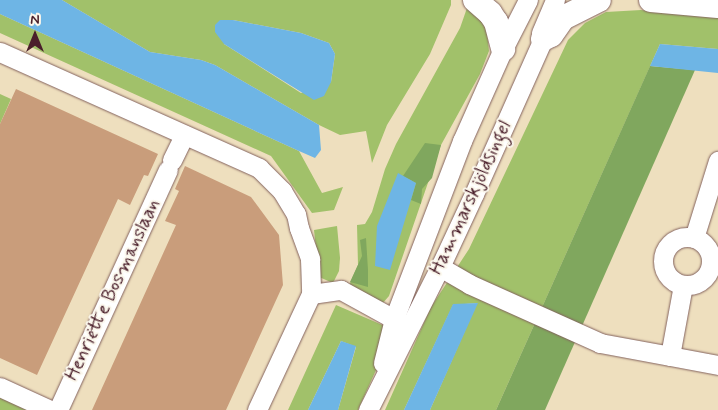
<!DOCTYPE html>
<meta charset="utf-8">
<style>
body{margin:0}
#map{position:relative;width:718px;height:410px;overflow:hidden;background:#eedfbe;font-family:Mynerve,sans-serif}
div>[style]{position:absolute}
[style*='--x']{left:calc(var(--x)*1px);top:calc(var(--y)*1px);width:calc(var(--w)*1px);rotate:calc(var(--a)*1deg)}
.green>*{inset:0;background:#a1c16a}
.forest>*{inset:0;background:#80a75e}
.water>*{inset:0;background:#6eb5e5}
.building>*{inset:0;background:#c99d7b}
.roads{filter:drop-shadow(0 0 1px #83625e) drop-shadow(0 0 1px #83625e)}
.minor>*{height:19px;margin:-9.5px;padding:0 9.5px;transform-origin:9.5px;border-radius:9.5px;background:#fff}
.minor>.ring{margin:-9.5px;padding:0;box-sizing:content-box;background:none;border:19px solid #fff;border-radius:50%}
.major>*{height:24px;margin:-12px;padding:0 12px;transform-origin:12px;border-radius:12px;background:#fff}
span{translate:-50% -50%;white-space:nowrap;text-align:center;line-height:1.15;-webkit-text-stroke:4px #fbf7ec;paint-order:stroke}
.street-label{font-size:19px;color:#4a1f2b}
.north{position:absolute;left:10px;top:10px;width:50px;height:50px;-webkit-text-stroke:4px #fbf7ec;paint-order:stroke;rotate:0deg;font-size:14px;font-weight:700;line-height:20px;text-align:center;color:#4a1f2b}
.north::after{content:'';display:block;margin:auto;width:18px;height:22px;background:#4a1f2b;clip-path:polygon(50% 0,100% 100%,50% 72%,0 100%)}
</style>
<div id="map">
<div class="green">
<div style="clip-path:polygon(evenodd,62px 0,451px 0,451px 5px,430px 54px,387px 125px,372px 163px,366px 131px,340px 135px,319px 125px,215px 65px,201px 60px,150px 52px,62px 0,233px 20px,301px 33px,329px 43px,335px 54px,331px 82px,301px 93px,224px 44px,233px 20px)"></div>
<div style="clip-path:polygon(467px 8px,479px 16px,487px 32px,489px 51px,480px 74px,441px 145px,389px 296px,382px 304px,347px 290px,358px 265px,357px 225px,365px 224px,372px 212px,385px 169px,396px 144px,460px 28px)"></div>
<div style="clip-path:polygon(641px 10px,718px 18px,718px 49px,660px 44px,496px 410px,430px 410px,477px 303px,453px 305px,404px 410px,385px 410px,431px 307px,469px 249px,568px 40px,585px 23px,606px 12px)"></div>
<div style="clip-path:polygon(0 14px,299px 151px,322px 193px,343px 187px,334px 210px,312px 213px,271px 156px,0 33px)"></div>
<div style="clip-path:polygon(0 94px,11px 99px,0 124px)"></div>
<div style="clip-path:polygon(337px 226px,340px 258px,339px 271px,333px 283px,319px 277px,314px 230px)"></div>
<div style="clip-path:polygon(336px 305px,394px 330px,358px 410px,338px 410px,356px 347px,341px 341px,308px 410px,288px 410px)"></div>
<div style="clip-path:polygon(0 397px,28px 410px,0 410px)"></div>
</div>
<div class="forest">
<div style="clip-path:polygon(650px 66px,695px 70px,545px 410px,496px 410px)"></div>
<div style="clip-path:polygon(425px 143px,441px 145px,432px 178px,422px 189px,421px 204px,411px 200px,416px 183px,403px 176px)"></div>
<div style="clip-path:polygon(366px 238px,368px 270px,368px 287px,350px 282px,362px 256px,360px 240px)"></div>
</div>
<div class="water">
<div style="clip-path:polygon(0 0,62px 0,150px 52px,201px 60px,215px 65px,319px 125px,321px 150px,315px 158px,299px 151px,0 14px)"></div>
<div style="clip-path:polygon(220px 20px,233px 20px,301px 33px,329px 43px,335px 54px,331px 82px,324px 96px,314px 100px,224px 44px,215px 32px,215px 25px)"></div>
<div style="clip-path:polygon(660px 44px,718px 49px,718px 73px,650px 66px)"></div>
<div style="clip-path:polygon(398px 173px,416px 183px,390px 270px,375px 266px,377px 226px)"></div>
<div style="clip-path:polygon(478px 303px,430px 410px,404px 410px,453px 304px)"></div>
<div style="clip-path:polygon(341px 341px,356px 346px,338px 410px,308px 410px)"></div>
</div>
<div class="building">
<div style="clip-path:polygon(16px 89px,158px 154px,148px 176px,144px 175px,130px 205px,118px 199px,37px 375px,0 358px,0 124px)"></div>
<div style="clip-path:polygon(185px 166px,251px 197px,279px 235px,283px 285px,226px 410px,92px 410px,176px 225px,165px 221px,179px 191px,175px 189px)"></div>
</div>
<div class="roads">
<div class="minor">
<div style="--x:0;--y:52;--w:284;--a:24.1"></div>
<div style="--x:259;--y:168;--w:33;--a:45"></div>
<div style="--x:282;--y:191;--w:27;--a:59"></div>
<div style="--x:296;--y:214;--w:14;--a:78"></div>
<div style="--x:299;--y:228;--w:33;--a:70"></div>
<div style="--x:310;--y:259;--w:35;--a:88"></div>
<div style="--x:311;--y:294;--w:128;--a:115"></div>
<div style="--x:172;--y:160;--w:28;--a:-64"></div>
<div class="ring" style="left:663px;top:237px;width:29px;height:29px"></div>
<div style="--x:694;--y:238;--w:81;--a:-72.7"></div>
<div style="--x:440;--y:267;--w:34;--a:30"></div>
<div style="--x:469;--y:284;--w:144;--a:24.2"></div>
<div style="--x:600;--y:343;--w:71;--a:10.5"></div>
<div style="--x:683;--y:285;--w:72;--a:100.4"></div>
<div style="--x:670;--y:356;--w:49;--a:10.6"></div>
<div style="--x:311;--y:294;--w:30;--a:-8"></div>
<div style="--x:341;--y:290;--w:71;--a:28.7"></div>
<div style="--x:383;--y:363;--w:45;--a:-76"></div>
<div style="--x:394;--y:319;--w:191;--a:-69.1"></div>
<div style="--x:462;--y:141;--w:101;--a:-66"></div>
<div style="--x:503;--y:49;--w:55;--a:-63"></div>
<div style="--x:0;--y:387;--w:55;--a:24.7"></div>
<div style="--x:58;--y:410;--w:264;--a:-65.4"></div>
<div style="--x:368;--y:410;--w:160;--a:-63.3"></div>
<div style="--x:440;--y:267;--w:81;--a:-65"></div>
<div style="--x:474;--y:194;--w:170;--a:-66"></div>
<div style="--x:543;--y:39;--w:6;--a:-108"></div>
<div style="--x:541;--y:33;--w:36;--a:-67"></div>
</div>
<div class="major">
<div style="--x:475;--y:0;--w:20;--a:41"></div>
<div style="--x:490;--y:13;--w:11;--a:56"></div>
<div style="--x:496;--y:22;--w:28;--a:75"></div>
<div style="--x:651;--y:0;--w:67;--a:5.1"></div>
<div style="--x:543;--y:39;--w:9;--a:-27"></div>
<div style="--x:551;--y:35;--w:21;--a:-55"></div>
<div style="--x:563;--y:18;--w:40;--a:-26.6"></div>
</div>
</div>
<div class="street-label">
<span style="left:471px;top:198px;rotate:-65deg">Hammarskjöldsingel</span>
<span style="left:113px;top:290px;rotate:-65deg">Henriëtte Bosmanslaan</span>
</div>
<div class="north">N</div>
</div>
